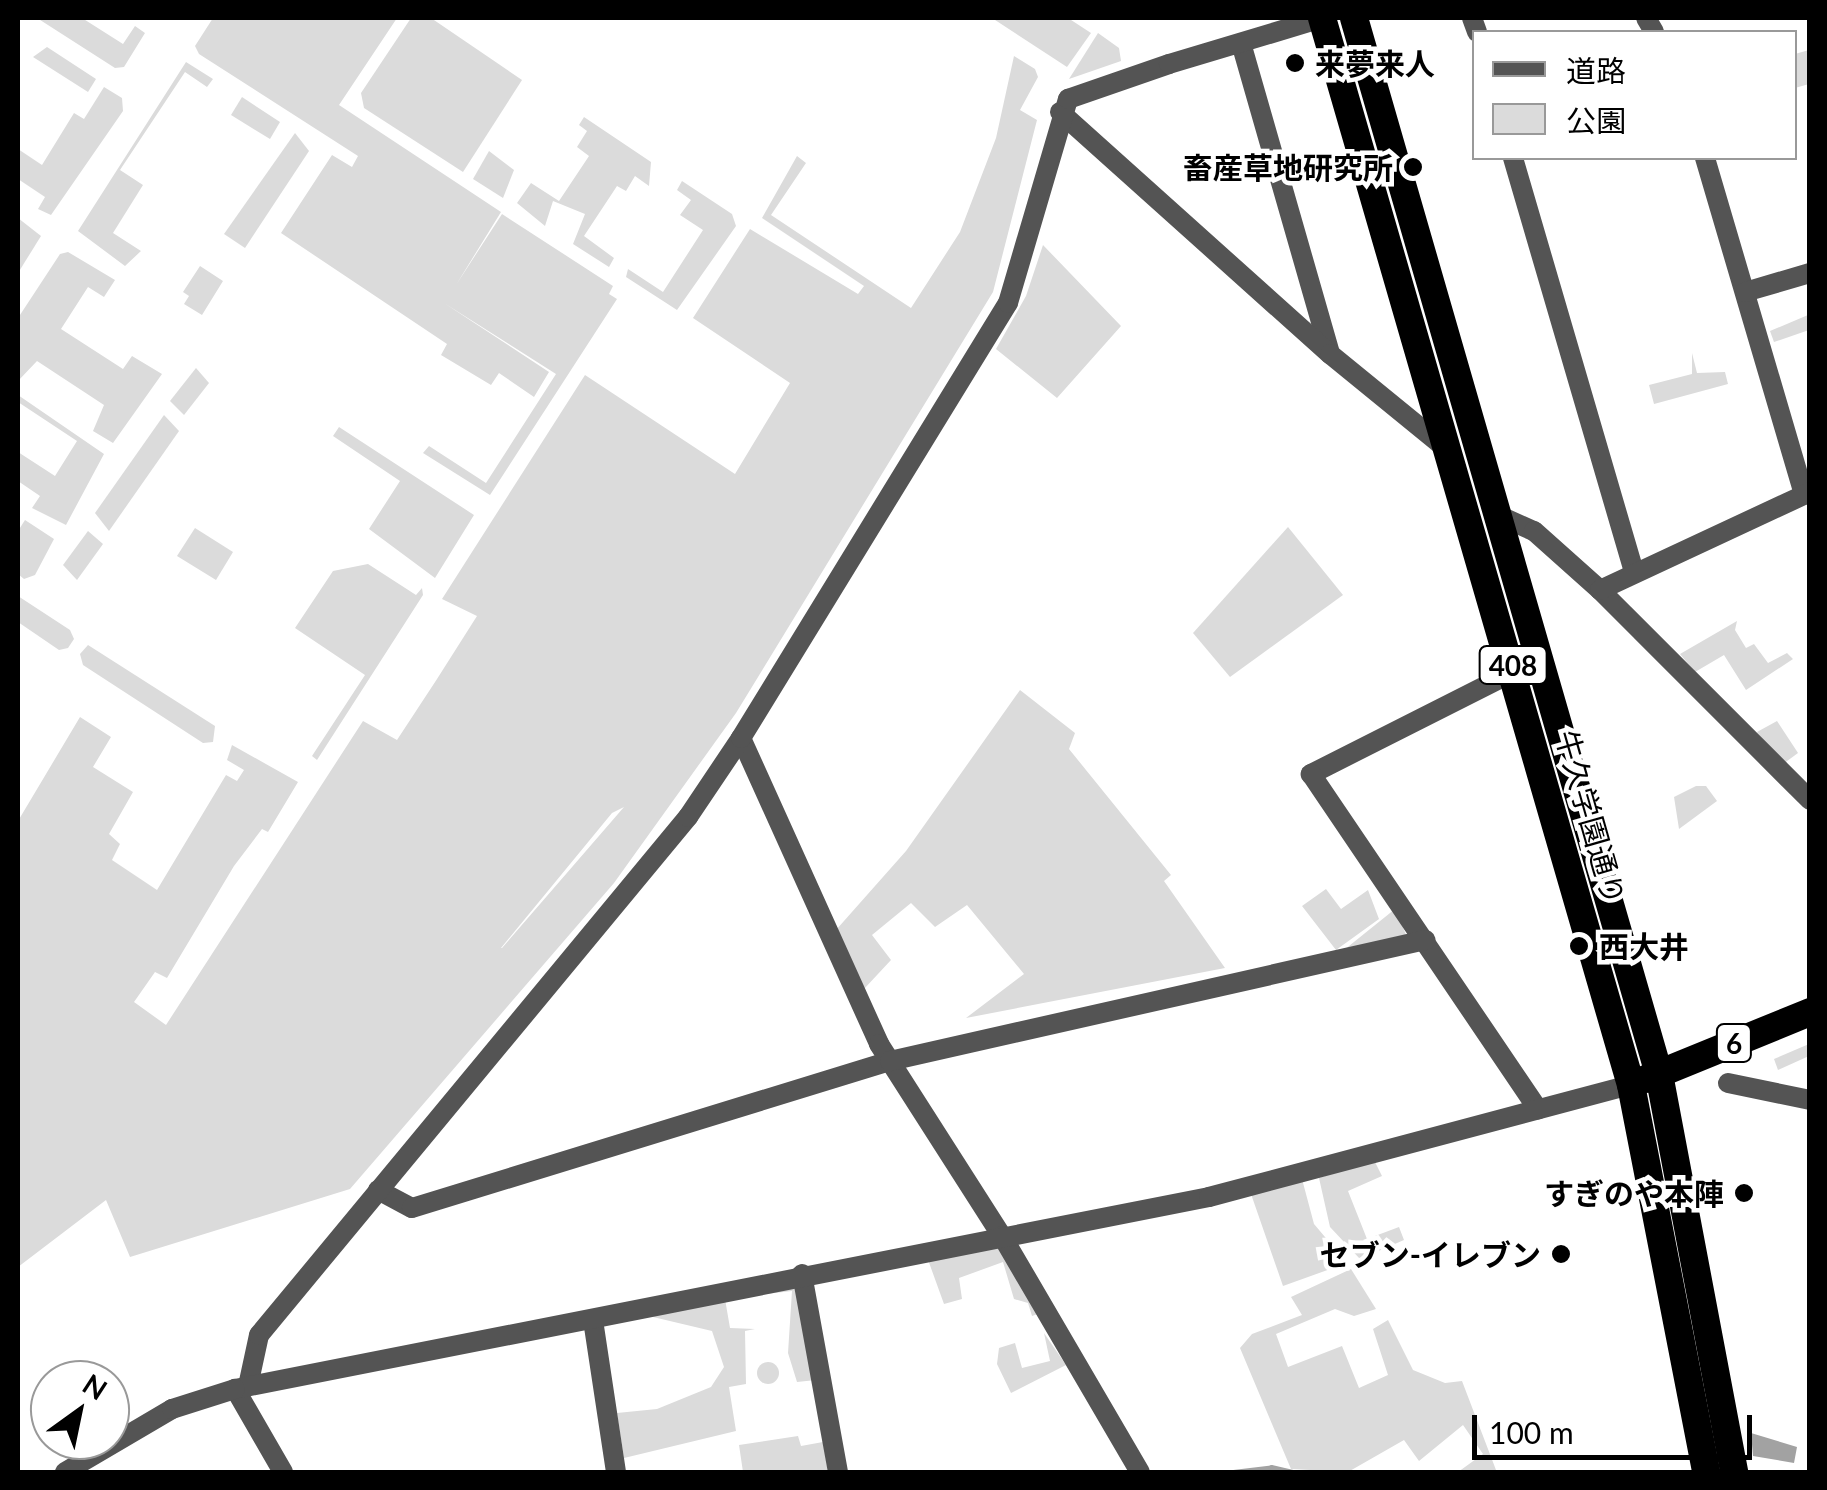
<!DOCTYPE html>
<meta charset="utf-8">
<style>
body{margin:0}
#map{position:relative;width:1827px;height:1490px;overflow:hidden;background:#fff;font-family:Lato,"Noto Sans JP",sans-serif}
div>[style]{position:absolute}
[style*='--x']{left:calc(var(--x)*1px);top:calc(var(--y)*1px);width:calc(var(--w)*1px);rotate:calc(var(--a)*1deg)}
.green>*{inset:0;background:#dbdbdb}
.round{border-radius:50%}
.water>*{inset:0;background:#a2a2a2}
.stream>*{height:5px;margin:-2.5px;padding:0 2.5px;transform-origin:2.5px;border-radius:2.5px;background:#a2a2a2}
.minor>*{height:20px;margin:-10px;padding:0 10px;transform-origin:10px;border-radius:10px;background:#545454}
.tertiary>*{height:20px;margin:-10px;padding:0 10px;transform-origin:10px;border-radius:10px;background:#545454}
.trunk>*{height:28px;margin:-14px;padding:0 14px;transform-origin:14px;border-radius:14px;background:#000}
.dots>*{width:28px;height:28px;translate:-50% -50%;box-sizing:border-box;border:5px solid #fff;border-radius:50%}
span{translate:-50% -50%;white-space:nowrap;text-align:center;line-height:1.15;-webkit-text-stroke:9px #fff;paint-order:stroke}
.shield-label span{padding:2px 8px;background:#fff;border:2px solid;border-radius:8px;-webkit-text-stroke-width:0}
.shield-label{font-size:28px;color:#000;font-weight:700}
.poi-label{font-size:30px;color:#000;font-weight:700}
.left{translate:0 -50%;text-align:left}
.right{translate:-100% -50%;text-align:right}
.street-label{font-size:30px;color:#000}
.frame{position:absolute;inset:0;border:20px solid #000;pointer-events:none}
.legend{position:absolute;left:1472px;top:30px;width:325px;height:130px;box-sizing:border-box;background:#fff;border:2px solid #999;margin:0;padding:12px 18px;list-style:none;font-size:30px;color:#000}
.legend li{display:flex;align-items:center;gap:20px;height:50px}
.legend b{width:50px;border:2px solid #999}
.north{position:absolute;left:30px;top:1360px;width:100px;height:100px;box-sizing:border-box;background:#fff;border:2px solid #999;border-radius:50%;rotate:33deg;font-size:28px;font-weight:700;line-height:40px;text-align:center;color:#000}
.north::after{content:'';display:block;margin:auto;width:35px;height:45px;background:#000;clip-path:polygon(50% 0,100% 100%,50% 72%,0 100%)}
.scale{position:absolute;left:1472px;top:1415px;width:280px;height:45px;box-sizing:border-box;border:5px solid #000;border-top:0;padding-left:12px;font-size:30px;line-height:35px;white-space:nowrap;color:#000;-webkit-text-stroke:8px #fff;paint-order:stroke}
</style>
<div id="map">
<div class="green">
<div style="clip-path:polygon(37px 18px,82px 18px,123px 44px,135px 26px,145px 33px,124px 67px,115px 68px)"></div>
<div style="clip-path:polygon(213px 18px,397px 18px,339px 105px,501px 212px,456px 285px,502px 214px,613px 286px,609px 294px,617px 299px,490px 495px,423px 453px,429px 446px,486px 483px,556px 374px,444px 303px,549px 372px,534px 397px,499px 373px,491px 385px,441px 355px,447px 344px,281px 233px,332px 155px,352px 167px,358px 156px,199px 54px,195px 46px)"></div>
<div style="clip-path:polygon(411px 18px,431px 18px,522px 80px,463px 172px,364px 108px,361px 93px)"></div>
<div style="clip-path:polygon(992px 18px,1068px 18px,1091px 33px,1067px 67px)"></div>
<div style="clip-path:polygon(1098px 33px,1119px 48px,1121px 61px,1069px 79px)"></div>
<div style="clip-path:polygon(47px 47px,96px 79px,88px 92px,33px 57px)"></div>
<div style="clip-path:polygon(1809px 50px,1809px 84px,1795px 88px,1795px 54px)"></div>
<div style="clip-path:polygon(evenodd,1014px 56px,1035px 69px,1038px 77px,1020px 110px,1037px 120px,993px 292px,736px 713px,614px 883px,350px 1189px,130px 1257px,106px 1200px,18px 1267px,18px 821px,80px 717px,111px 737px,93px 767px,133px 792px,109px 834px,120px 844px,112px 860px,157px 890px,226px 775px,237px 781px,244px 770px,227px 760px,232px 745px,298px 782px,268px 832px,262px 829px,234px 866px,167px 978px,155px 972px,134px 1002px,166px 1025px,363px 721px,397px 740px,437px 679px,477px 616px,442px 599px,585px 375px,735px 474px,790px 383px,693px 318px,750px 229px,858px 294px,864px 286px,762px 218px,797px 156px,806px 163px,771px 215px,911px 308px,960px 232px,996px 138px,1014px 56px,624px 807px,502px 948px,501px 948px,612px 813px,624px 807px)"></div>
<div style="clip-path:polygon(186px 62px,213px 79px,207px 87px,185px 72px,120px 170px,143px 185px,113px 233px,141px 251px,125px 266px,78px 231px)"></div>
<div style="clip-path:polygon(104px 87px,122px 98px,123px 111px,51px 215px,38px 209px,45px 197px,18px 179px,18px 149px,42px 165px,74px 113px,84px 119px)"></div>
<div style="clip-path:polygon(242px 97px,280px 122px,270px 139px,231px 115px)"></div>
<div style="clip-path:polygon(584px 117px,651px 162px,649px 186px,635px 176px,626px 191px,617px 186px,584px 236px,614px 258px,609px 267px,573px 244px,585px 214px,553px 201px,545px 226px,517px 203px,531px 183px,559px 201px,589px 156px,577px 147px,587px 131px,579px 125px)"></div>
<div style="clip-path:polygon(295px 133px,309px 151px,245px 248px,224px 234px)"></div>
<div style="clip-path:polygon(489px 151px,514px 170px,503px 198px,473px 179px)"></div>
<div style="clip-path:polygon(682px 181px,732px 214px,736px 226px,677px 310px,626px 277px,628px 269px,663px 292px,703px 230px,680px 215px,691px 200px,677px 190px)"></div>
<div style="clip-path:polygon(18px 218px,41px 236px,18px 273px)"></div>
<div style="clip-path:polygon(1043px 245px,1121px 326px,1057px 398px,996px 349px,1026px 296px)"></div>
<div style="clip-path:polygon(68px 252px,115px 280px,104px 297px,88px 287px,61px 329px,123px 369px,132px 356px,162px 374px,113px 443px,93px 431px,104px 405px,37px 361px,18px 381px,18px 318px,60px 254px)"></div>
<div style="clip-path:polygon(200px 266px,223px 281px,202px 315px,184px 304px,189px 296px,183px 292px)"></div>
<div style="clip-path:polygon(1808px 315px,1809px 330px,1774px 342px,1770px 331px)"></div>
<div style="clip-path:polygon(1692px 353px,1697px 373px,1725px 372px,1728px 384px,1654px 404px,1649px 385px,1692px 374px)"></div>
<div style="clip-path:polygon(196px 368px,209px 383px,184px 415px,170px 401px)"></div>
<div style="clip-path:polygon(18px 395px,104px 454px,66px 525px,32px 508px,40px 496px,18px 481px,18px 452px,55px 476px,77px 441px,18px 402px)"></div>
<div style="clip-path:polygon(164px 415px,179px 431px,109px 531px,95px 513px)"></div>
<div style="clip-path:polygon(339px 427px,474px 515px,435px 578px,369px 529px,400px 481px,333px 436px)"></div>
<div style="clip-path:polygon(25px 520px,54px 539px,35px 575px,24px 579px,18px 574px,18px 531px)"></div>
<div style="clip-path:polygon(1288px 527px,1343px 595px,1230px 677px,1193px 633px)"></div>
<div style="clip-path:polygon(195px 528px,233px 552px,216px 580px,177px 556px)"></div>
<div style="clip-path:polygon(88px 531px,103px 544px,77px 580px,63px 565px)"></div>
<div style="clip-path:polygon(368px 564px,416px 595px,422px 588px,423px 595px,317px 760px,312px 756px,365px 675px,295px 628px,333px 571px)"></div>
<div style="clip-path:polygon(18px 596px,70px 630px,74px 639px,68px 648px,59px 650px,18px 622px)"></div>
<div style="clip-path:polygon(1737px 621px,1735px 630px,1746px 648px,1754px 644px,1768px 663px,1787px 653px,1793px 659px,1746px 690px,1724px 655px,1695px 672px,1680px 654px)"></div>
<div style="clip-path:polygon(88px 645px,215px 726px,213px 742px,203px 743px,83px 665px,80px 654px)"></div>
<div style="clip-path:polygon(1020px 690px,1075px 733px,1069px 749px,1171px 875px,1164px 881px,1225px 968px,966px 1018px,1024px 974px,967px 905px,935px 927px,911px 903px,872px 935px,891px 960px,864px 989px,836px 930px,906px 851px)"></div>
<div style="clip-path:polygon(1777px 721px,1798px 753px,1783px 764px,1757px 732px)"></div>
<div style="clip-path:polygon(1696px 786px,1706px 786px,1717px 801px,1679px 829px,1674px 797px)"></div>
<div style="clip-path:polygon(1326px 889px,1341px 909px,1368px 890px,1379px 919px,1336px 950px,1302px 906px)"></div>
<div style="clip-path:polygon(1395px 909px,1407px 937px,1344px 950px)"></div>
<div style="clip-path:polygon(1809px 1044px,1809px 1056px,1778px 1070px,1774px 1059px)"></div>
<div style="clip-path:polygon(1374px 1160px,1382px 1176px,1348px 1191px,1367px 1239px,1399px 1227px,1404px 1240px,1360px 1259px,1330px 1227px,1319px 1178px)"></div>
<div style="clip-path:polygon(1302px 1179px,1314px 1224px,1347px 1263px,1283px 1286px,1251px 1194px)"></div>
<div style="clip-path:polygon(1001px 1244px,1038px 1314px,1032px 1316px,1028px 1303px,1014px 1299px,1003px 1262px,959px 1278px,962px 1299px,944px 1304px,927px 1257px)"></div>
<div style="clip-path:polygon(1351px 1269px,1376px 1309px,1354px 1316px,1335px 1309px,1276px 1334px,1288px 1367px,1342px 1346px,1359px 1388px,1388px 1375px,1373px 1329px,1388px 1320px,1413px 1370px,1445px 1383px,1462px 1381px,1496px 1470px,1458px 1472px,1483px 1454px,1463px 1425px,1419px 1461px,1404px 1440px,1348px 1472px,1291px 1469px,1240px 1348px,1252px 1334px,1302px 1315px,1291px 1297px)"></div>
<div style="clip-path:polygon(797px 1282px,816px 1380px,797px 1382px,788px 1353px,792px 1291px,725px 1299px,730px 1328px,755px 1329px,745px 1331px,746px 1384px,729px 1387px,736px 1431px,624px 1458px,617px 1413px,657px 1409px,711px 1387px,724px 1367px,712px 1331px,653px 1317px,657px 1311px)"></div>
<div style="clip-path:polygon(1044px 1333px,1066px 1365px,1011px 1393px,997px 1364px,999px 1348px,1015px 1343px,1022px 1368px,1050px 1361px)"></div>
<div class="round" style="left:757px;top:1362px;width:22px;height:22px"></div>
<div style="clip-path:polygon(798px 1436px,801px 1446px,823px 1442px,828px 1472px,743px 1472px,739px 1445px)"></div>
</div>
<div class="water">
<div style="clip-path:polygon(1751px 1433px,1797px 1447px,1794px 1463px,1753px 1456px)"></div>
</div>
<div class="stream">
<div style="--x:1233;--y:1472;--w:38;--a:-7"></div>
<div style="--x:1271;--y:1467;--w:22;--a:13"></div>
</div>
<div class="minor">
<div style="--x:1472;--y:18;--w:15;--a:70"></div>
<div style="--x:1646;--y:18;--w:16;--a:60"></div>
<div style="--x:1241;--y:43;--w:323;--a:74"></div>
<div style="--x:1060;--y:112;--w:363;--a:41.9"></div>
<div style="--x:1330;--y:354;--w:155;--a:39.2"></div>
<div style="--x:1513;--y:158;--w:431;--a:73.7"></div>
<div style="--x:1705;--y:158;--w:351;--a:73.6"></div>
<div style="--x:1745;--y:292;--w:68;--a:-16.3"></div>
<div style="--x:1500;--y:516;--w:37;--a:24"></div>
<div style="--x:1534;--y:531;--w:89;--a:41.8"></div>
<div style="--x:1600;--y:590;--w:297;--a:45"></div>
<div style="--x:1600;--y:590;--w:232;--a:-25"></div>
<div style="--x:1515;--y:671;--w:229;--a:153.2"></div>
<div style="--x:1311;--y:774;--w:405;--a:55.9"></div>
<div style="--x:741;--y:738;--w:336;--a:65.7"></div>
<div style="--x:879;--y:1044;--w:228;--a:57.4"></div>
<div style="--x:1002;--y:1236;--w:273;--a:59.7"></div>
<div style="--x:1728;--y:1083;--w:84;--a:11.7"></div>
<div style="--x:378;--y:1190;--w:38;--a:28"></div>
<div style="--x:412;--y:1208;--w:500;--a:-17.09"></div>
<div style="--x:890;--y:1061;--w:549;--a:-12.74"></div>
<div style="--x:802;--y:1274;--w:201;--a:79.7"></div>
<div style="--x:593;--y:1320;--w:154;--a:81.4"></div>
<div style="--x:248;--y:1386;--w:52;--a:-77.8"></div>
<div style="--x:259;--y:1335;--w:673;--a:-50.37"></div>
<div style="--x:688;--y:817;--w:95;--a:-56.1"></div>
<div style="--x:741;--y:738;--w:510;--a:-58.46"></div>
<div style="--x:1008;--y:303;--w:213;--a:-73.6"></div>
<div style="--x:1068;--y:99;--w:107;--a:-19.1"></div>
<div style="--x:283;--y:1472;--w:96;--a:-120"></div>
<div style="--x:235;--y:1389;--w:993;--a:-11.15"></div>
<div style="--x:1209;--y:1197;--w:437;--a:-14.9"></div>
</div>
<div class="tertiary">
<div style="--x:1169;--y:64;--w:160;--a:-16.7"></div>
<div style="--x:65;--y:1472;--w:124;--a:-30.5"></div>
<div style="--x:172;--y:1409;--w:66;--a:-17.6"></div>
</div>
<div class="trunk">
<div style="--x:1322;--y:18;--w:1111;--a:73.85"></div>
<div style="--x:1631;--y:1085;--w:394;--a:79"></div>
<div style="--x:1354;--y:18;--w:1099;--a:73.89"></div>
<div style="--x:1659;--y:1074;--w:405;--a:79.3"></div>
<div style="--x:1646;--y:1079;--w:177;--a:-22.2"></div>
</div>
<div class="dots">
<div style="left:1295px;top:63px;background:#000"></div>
<div style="left:1413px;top:167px;background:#000"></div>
<div style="left:1579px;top:946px;background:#000"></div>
<div style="left:1744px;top:1193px;background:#000"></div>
<div style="left:1561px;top:1254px;background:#000"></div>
</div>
<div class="shield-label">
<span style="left:1513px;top:665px">408</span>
<span style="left:1734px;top:1043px">6</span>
</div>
<div class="poi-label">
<span class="left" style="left:1315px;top:63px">来夢来人</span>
<span class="right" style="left:1393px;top:167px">畜産草地研究所</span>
<span class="left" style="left:1599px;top:946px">西大井</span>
<span class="right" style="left:1724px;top:1193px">すぎのや本陣</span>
<span class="right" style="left:1541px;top:1254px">セブン-イレブン</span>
</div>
<div class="street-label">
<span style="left:1591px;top:817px;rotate:74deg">牛久学園通り</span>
</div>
<div class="frame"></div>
<ul class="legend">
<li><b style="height:12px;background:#545454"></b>道路</li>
<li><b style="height:28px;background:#dbdbdb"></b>公園</li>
</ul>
<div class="north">N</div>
<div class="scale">100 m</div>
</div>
